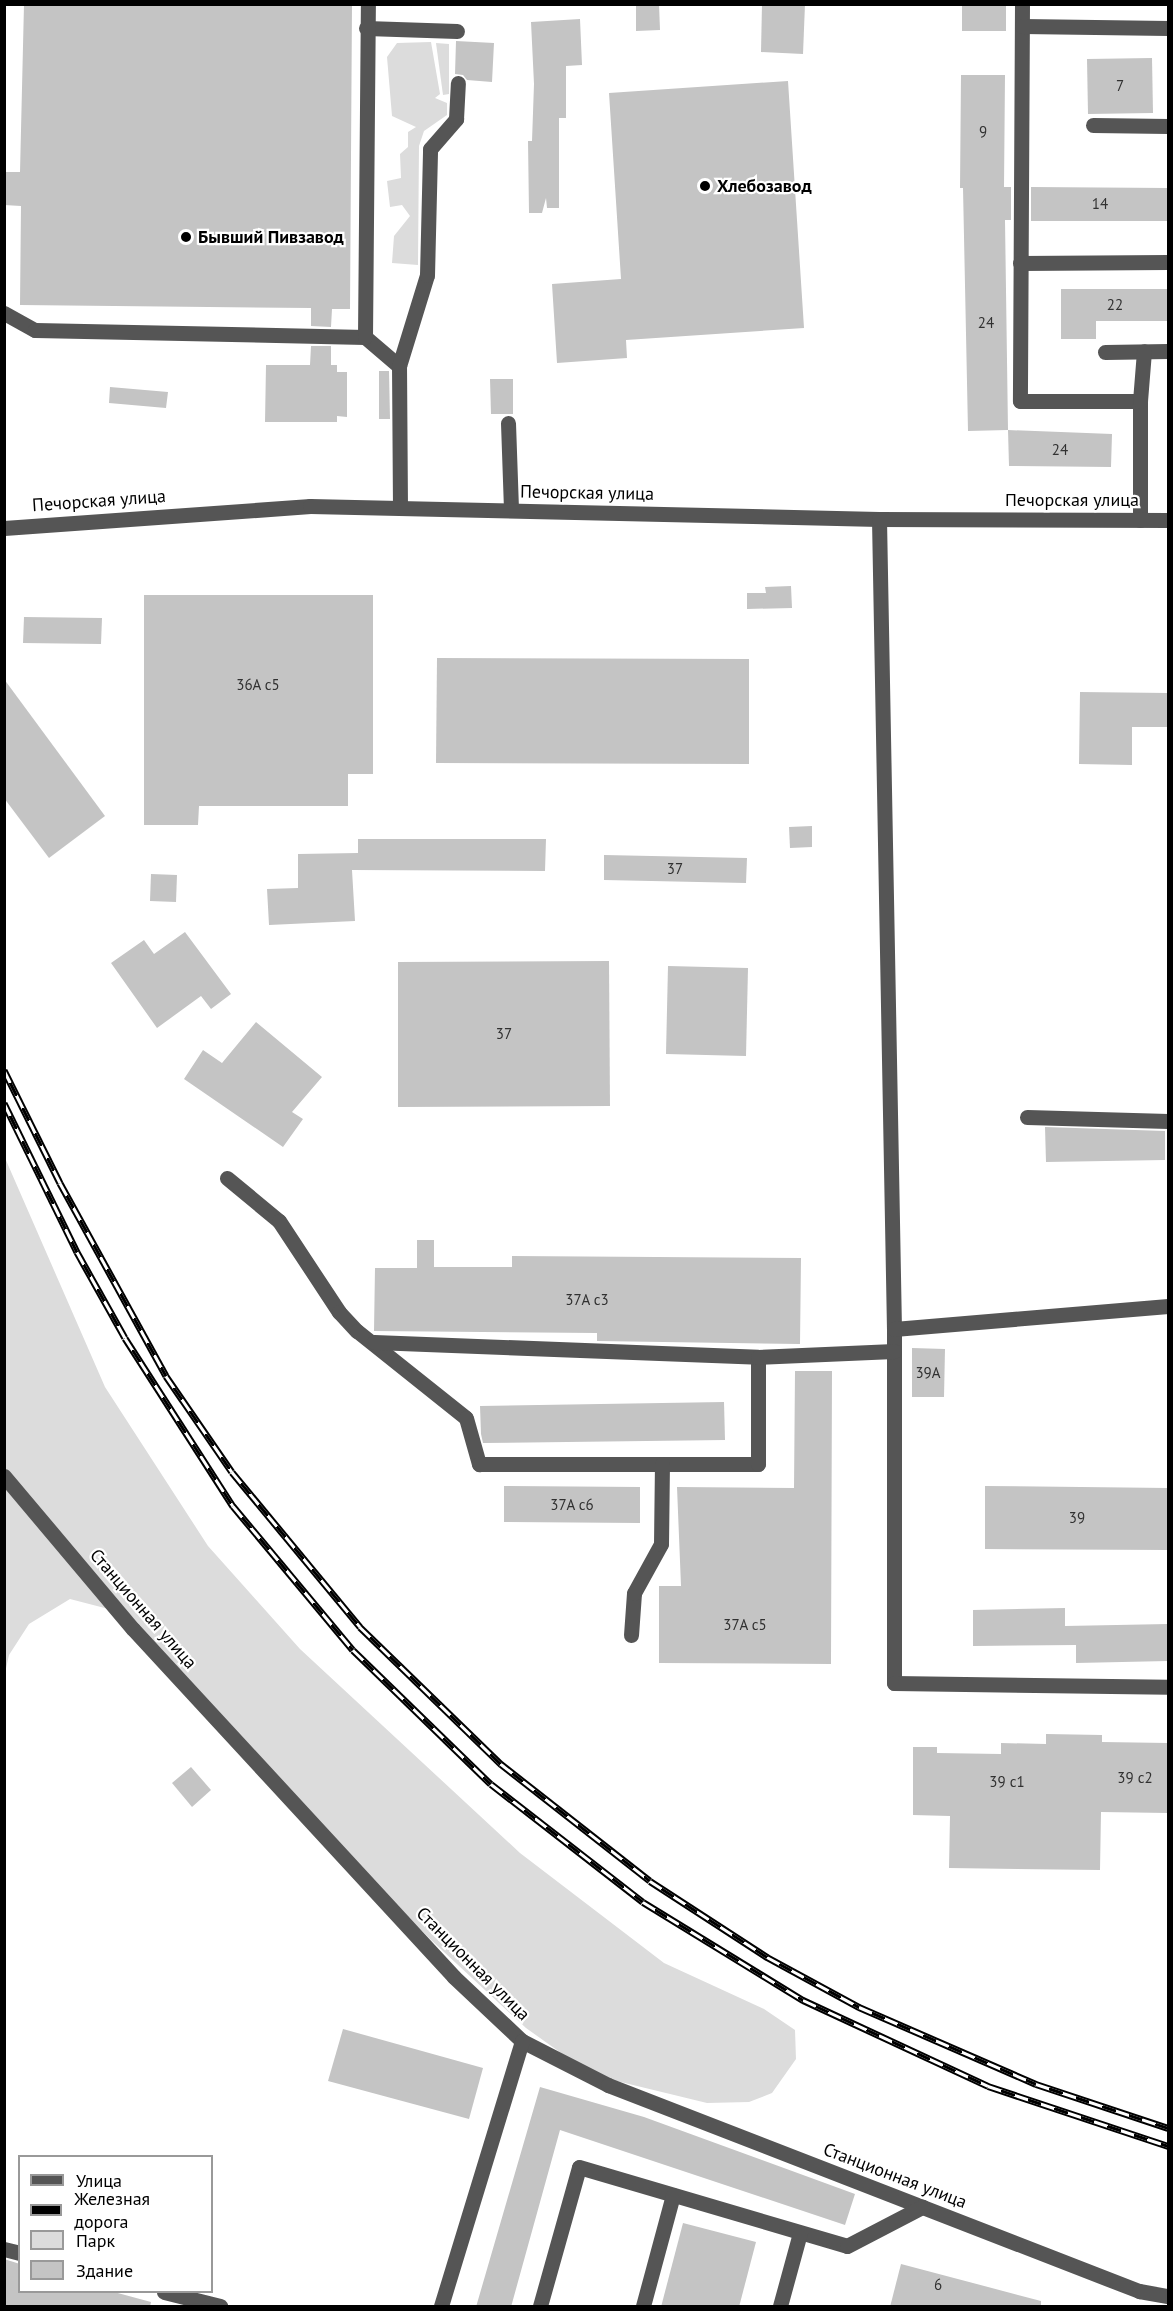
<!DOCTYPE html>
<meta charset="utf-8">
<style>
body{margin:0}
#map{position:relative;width:1173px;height:2311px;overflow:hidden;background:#fff;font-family:"PT Sans",sans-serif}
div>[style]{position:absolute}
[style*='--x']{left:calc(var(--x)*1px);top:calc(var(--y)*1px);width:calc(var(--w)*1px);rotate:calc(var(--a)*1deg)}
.green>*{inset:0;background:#dcdcdc}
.building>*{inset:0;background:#c4c4c4}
.minor>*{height:15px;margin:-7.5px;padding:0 7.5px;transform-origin:7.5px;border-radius:7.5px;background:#555}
.rail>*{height:7px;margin-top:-3.5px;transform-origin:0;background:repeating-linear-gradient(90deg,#fff 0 14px,#000 0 28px);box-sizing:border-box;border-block:2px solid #000}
.dots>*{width:16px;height:16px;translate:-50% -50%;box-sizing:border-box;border:3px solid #fff;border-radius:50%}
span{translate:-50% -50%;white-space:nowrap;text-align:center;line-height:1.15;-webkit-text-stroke:4.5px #fff;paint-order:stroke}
.number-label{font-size:15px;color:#313131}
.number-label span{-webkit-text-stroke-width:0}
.poi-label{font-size:18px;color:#000;font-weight:700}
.left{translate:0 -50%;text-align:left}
.street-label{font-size:18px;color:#000}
.frame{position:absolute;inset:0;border:6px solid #000;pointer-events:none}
.legend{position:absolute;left:18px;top:2155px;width:195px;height:138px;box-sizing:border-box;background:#fff;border:2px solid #999;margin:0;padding:8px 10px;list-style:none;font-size:18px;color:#000}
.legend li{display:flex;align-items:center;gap:12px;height:30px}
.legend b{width:30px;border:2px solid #999}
</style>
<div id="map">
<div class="green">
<div style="clip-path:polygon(431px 42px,440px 94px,435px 98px,447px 103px,447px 115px,424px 131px,419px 146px,418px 265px,392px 263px,394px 236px,410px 216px,402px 205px,390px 207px,387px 181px,401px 178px,400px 154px,408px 147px,408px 132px,416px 127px,392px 116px,387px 57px,397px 43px)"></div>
<div style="clip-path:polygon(436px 43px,449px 44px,449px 94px,443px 95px)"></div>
<div style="clip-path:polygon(5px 1158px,105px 1387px,208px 1546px,300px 1649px,520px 1853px,664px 1963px,764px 2009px,795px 2030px,796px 2059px,772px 2093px,749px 2102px,707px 2103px,592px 2075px,526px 2028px,430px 1939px,154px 1652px,120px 1612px,70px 1599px,29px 1624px,9px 1655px,5px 1673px)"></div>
</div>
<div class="building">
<div style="clip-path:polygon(24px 4px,352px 4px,350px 309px,332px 309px,331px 327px,311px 326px,311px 308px,20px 305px,21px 206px,4px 205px,4px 172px,20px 172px)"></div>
<div style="clip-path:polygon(636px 4px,659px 4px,660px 30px,636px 31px)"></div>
<div style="clip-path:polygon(762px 4px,805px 4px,803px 54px,761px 52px)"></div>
<div style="clip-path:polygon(962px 4px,1006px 4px,1006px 31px,962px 31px)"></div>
<div style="clip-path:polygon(580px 19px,582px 65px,566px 66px,566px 118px,559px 118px,559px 208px,547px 208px,546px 198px,542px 213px,529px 213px,528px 141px,532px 141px,534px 84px,531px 22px)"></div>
<div style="clip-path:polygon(456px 41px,494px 43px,492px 82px,467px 80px,463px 75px,455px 74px)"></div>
<div style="clip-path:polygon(1152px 58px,1153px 113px,1088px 114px,1087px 59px)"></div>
<div style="clip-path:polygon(961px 75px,1005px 75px,1004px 187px,1011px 187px,1011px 220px,1005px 220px,1008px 430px,968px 431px,963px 188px,960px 188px)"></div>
<div style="clip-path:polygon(788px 81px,804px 328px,626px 340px,627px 358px,557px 363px,552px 284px,621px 279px,609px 93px)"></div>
<div style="clip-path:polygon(1031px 187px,1168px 188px,1168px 221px,1031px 221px)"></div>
<div style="clip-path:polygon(1061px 289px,1168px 289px,1168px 321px,1096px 321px,1096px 339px,1061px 339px)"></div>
<div style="clip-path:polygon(311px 346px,331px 346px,331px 365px,337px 365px,337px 372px,347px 372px,347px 417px,337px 416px,337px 422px,265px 422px,266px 365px,310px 365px)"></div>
<div style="clip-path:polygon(379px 371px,389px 371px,390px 419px,379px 419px)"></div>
<div style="clip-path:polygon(490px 379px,513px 379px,513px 414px,491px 414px)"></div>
<div style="clip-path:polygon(110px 387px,168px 392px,166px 408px,109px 403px)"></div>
<div style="clip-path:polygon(1008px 430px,1112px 434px,1111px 467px,1009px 466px)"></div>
<div style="clip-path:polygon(791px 586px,792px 608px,747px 609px,747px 593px,766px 593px,765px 587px)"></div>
<div style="clip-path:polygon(144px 595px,373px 595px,373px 774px,348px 774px,348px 806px,199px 806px,198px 825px,144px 825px)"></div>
<div style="clip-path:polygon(24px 617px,102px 618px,101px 644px,23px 643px)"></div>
<div style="clip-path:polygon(437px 658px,749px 659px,749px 764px,436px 763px)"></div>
<div style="clip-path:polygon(4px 679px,105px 816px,49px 858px,4px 798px)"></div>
<div style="clip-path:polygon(1080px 692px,1168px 693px,1168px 727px,1132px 727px,1132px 765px,1079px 764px)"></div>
<div style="clip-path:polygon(812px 826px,812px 847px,790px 848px,789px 827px)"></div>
<div style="clip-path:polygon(358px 839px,546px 839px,545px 871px,352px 870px,355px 921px,269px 925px,267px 889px,298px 888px,298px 854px,358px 853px)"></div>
<div style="clip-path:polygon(604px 855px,747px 858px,746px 883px,604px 880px)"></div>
<div style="clip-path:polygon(151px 874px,177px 875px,176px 902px,150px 901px)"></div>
<div style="clip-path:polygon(185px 932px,231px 994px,211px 1009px,201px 996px,157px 1028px,111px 963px,144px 940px,154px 954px)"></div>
<div style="clip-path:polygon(609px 961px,610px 1106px,398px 1107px,398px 962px)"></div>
<div style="clip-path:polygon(668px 966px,748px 968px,746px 1056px,666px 1054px)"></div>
<div style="clip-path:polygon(256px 1022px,322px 1077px,292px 1112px,303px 1119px,283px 1147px,184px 1079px,203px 1050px,222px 1063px)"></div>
<div style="clip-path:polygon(1045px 1127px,1165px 1131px,1165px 1160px,1046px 1162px)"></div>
<div style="clip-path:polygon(417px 1240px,434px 1240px,434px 1267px,512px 1267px,512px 1256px,801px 1258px,800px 1344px,597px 1341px,597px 1333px,374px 1331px,375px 1268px,417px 1268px)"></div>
<div style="clip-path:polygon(912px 1348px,945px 1349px,944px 1397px,912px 1397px)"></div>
<div style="clip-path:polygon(795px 1371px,832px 1371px,831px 1664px,659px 1663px,659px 1586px,681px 1586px,677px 1487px,794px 1488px)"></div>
<div style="clip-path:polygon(724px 1402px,725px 1440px,483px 1443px,481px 1434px,480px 1406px)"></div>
<div style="clip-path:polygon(504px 1486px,640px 1487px,640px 1523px,504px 1522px)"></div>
<div style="clip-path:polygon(985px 1486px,1168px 1488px,1168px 1550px,985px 1549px)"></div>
<div style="clip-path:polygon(1065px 1608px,1065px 1626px,1168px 1624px,1168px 1661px,1076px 1663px,1076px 1645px,973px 1646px,973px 1610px)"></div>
<div style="clip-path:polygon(1046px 1734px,1102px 1735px,1102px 1742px,1168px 1743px,1168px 1813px,1101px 1812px,1100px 1870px,949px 1868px,950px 1816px,913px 1815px,913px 1747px,937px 1747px,937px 1753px,1001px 1754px,1001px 1743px,1046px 1744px)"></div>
<div style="clip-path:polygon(191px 1767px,211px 1790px,192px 1807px,172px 1783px)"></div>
<div style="clip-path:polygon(343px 2029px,483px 2068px,469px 2119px,328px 2081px)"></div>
<div style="clip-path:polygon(540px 2087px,644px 2117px,855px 2194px,845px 2225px,560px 2130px,511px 2307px,476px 2307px)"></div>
<div style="clip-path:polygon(683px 2223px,756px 2242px,739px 2307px,661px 2307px)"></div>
<div style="clip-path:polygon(4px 2259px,20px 2264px,20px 2292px,114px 2292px,151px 2302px,150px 2307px,4px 2307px)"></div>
<div style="clip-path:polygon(901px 2264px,1041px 2301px,1041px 2307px,890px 2307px)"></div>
</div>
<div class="minor">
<div style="--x:1022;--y:4;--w:397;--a:90.3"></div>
<div style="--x:1020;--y:401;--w:120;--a:0"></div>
<div style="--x:1022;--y:26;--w:146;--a:0.8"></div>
<div style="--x:366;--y:28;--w:91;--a:1.9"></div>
<div style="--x:1093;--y:125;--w:75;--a:0.8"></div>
<div style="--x:1020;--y:263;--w:148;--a:-0.4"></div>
<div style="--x:4;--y:313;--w:35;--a:29"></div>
<div style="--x:35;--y:330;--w:330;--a:1.2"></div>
<div style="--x:365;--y:337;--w:45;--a:40.5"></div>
<div style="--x:365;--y:337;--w:333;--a:-89.5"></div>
<div style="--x:1105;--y:352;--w:63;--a:-0.9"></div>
<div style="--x:508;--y:423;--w:87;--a:88"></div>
<div style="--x:400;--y:508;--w:142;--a:-90.4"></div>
<div style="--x:399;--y:366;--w:95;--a:-72.9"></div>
<div style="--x:427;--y:275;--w:126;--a:-88.6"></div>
<div style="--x:430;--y:149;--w:40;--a:-49"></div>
<div style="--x:456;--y:119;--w:36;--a:-87"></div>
<div style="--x:879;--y:519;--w:810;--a:88.94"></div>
<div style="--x:894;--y:1329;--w:354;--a:90"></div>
<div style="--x:894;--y:1683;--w:274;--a:0.8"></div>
<div style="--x:1140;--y:520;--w:119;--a:-90"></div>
<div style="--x:1140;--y:401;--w:50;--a:-85.4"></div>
<div style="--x:4;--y:528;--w:307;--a:-4.1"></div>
<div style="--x:310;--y:506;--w:569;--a:1.31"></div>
<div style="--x:879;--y:519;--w:289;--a:0.2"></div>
<div style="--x:1027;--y:1117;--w:141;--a:1.6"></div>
<div style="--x:227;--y:1178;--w:67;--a:39.6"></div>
<div style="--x:279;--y:1221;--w:109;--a:56.6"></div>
<div style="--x:339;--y:1312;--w:26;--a:47"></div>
<div style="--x:357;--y:1331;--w:139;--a:38.6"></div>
<div style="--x:466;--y:1418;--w:48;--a:74.2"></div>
<div style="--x:479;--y:1464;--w:279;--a:0"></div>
<div style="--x:758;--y:1464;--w:107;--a:-90"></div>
<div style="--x:894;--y:1329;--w:275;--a:-4.8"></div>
<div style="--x:374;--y:1342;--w:384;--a:2.2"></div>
<div style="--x:758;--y:1357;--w:136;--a:-2.5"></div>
<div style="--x:4;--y:1476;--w:200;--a:49.9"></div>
<div style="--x:133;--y:1629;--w:473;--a:47.3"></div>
<div style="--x:454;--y:1977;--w:93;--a:43.3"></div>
<div style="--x:522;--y:2041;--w:97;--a:27.1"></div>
<div style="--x:608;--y:2085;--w:570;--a:21.2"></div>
<div style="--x:1139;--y:2291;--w:29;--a:10"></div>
<div style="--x:631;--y:1635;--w:42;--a:-85.9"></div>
<div style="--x:634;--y:1593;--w:56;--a:-61.1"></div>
<div style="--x:661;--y:1544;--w:80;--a:-89.3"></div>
<div style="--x:4;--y:2249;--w:16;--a:14"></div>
<div style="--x:164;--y:2292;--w:58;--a:14"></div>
<div style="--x:441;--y:2306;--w:277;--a:-73"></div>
<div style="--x:540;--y:2306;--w:144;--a:-74.3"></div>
<div style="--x:579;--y:2167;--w:279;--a:16.4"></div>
<div style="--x:847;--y:2246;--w:85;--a:-27.5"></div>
<div style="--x:643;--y:2306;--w:115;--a:-74.9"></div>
<div style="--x:780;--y:2306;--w:76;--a:-74.7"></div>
</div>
<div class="rail">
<div style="--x:4;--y:1070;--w:126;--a:63.6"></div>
<div style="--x:60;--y:1183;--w:220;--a:61.2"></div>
<div style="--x:166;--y:1376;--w:116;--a:55.5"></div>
<div style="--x:232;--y:1472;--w:201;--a:50.4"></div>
<div style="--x:360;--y:1627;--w:197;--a:44.2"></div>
<div style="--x:501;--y:1764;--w:189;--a:38.1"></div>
<div style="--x:650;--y:1881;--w:140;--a:33"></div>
<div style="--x:767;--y:1957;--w:105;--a:28.5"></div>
<div style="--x:859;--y:2007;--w:193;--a:23.5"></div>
<div style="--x:1036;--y:2084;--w:139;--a:18.4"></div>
<div style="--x:4;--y:1103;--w:166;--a:63.9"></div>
<div style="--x:77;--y:1252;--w:98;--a:60.8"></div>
<div style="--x:125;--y:1338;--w:200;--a:57.3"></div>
<div style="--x:233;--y:1506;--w:187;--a:50.2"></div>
<div style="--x:353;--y:1650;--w:192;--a:44.2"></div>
<div style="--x:491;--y:1784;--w:192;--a:37.8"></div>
<div style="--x:643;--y:1902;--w:188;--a:31.5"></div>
<div style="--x:803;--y:2000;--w:204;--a:24.9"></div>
<div style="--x:988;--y:2086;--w:190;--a:18.4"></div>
</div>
<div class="dots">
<div style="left:705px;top:186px;background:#000"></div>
<div style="left:186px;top:237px;background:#000"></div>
</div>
<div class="number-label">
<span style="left:1120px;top:86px">7</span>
<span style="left:983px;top:132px">9</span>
<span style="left:1100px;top:204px">14</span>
<span style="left:1115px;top:305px">22</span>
<span style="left:986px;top:323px">24</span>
<span style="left:1060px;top:450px">24</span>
<span style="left:258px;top:685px">36А с5</span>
<span style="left:675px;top:869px">37</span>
<span style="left:504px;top:1034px">37</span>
<span style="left:587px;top:1300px">37А с3</span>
<span style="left:928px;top:1373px">39А</span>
<span style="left:572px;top:1505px">37А с6</span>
<span style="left:1077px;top:1518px">39</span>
<span style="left:745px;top:1625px">37А с5</span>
<span style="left:1135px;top:1778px">39 с2</span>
<span style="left:1007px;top:1782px">39 с1</span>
<span style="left:938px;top:2285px">6</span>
</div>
<div class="poi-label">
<span class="left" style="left:717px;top:186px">Хлебозавод</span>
<span class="left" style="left:198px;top:237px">Бывший Пивзавод</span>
</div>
<div class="street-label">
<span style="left:587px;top:493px;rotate:1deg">Печорская улица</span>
<span style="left:1072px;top:500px">Печорская улица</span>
<span style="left:99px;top:501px;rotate:-4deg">Печорская улица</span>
<span style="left:143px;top:1609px;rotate:49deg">Станционная улица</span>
<span style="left:473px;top:1964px;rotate:45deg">Станционная улица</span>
<span style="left:895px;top:2176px;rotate:21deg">Станционная улица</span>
</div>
<div class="frame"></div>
<ul class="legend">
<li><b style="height:8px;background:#555"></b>Улица</li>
<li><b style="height:8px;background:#000"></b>Железная дорога</li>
<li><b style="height:16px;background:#dcdcdc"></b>Парк</li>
<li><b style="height:16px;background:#c4c4c4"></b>Здание</li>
</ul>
</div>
